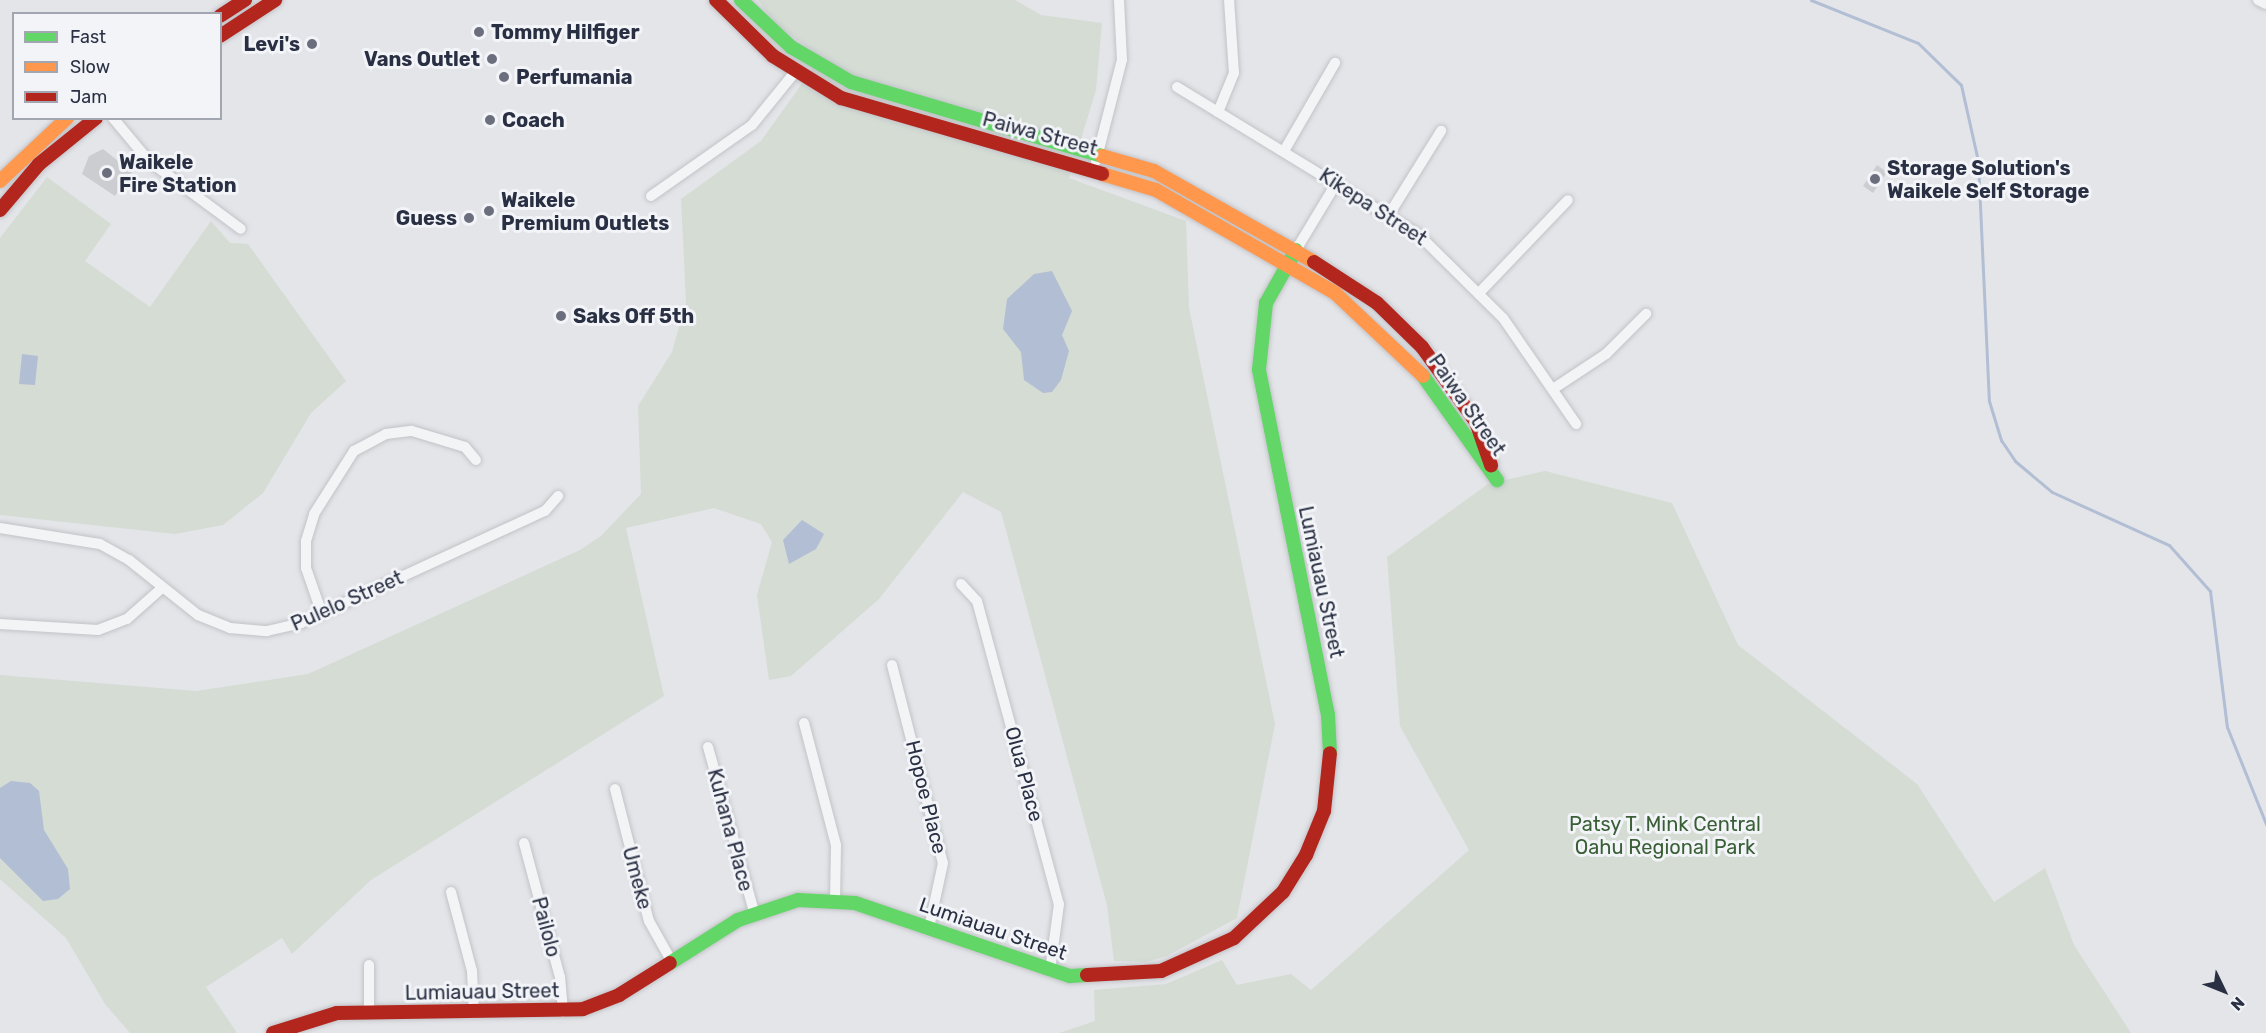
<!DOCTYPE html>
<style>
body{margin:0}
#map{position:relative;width:2266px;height:1033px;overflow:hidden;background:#e4e5e9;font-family:Rubik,sans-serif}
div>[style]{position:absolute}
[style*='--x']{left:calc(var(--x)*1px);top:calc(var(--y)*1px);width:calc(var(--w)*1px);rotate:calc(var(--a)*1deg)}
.green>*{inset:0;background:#d4dcd4}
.water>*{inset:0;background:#b2bed4}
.stream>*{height:3px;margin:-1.5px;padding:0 1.5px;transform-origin:1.5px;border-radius:1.5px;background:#b2bed4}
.building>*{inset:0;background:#cccdd1}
.roads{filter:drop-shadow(0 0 2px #c2c3c7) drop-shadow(0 0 2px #c2c3c7)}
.street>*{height:10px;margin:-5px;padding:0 5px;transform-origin:5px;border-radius:5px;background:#f3f4f6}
.fast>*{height:14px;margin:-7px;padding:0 7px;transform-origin:7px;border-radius:7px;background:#63d668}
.slow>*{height:14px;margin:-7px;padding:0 7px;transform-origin:7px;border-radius:7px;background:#ff974d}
.jam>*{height:14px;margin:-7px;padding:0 7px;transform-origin:7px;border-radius:7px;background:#b3261e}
.dots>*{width:16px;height:16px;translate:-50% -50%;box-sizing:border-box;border:3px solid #f2f4f8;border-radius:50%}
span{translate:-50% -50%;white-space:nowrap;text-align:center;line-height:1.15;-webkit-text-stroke:6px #f2f4f8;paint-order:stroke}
.poi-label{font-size:20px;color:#2a3043;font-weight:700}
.left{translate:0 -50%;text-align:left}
.right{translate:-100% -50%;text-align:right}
.street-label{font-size:20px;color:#2a3043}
.park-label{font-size:20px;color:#3a5f37}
.legend{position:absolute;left:12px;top:12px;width:210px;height:108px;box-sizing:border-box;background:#f2f4f8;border:2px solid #a2a6b0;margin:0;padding:8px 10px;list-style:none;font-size:18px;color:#2a3043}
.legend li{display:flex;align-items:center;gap:12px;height:30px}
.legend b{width:30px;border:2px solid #a2a6b0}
.north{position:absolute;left:2194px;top:961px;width:60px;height:60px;-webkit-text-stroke:4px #f2f4f8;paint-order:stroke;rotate:133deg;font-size:16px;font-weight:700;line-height:24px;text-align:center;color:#2a3043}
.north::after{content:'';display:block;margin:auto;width:21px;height:27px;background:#2a3043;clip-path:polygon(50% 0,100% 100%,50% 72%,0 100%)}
</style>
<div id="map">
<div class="green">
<div style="clip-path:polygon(758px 0,1015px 0,1041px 15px,1102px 23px,1096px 90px,1069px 178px,1186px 221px,1189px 308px,1275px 724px,1237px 918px,1167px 956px,1146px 962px,1114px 961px,1107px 905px,1001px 512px,963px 492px,879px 599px,791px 676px,769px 680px,757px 595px,772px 542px,761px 524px,714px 508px,626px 528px,664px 696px,371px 880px,292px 954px,282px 938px,206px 987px,237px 1033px,130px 1033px,105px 1004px,66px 938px,0 879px,0 675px,196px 691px,308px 674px,580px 550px,601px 536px,641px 494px,638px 406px,672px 352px,686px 302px,681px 199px,761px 141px,821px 57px,773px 22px)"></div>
<div style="clip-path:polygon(47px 177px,111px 224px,85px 261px,150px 307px,211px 221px,230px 243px,248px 244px,346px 381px,311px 413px,263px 493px,223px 525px,175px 534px,0 515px,0 238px)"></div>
<div style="clip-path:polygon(1545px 471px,1672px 503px,1738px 645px,1917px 784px,1994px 902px,2045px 868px,2074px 945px,2131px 1033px,1059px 1033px,1095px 1021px,1094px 990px,1166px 984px,1222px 960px,1237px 985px,1291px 974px,1311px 990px,1469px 850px,1400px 726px,1387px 557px,1488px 484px)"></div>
</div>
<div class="water">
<div style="clip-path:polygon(1052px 271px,1072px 311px,1062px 335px,1069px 351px,1061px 380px,1052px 392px,1043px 393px,1024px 380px,1021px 352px,1003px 329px,1007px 299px,1034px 274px)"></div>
<div style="clip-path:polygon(22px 354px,38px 356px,35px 385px,19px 384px)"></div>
<div style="clip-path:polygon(802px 520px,824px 534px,816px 549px,789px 564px,783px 540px)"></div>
<div style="clip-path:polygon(11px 781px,30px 783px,39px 791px,44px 830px,68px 869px,70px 889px,58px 899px,43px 901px,0 858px,0 788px)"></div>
</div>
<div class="stream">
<div style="--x:1811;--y:0;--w:115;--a:21.9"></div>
<div style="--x:1918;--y:43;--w:60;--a:44.3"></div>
<div style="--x:1961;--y:85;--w:78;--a:77.4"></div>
<div style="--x:1978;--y:161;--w:240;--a:87.4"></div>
<div style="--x:1989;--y:401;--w:41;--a:72.9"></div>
<div style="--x:2001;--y:440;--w:25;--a:56"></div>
<div style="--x:2015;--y:461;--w:48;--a:40"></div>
<div style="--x:2052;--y:492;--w:128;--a:24.4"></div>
<div style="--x:2169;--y:545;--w:62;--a:48.3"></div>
<div style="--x:2210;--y:591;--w:137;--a:82.9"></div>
<div style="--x:2227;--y:727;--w:105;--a:68.1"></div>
</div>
<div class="building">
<div style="clip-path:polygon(103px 149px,132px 172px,115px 196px,82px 174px,89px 156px)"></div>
<div style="clip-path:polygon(1877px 165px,1887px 172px,1873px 193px,1863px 186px)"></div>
</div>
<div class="roads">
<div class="street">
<div style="--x:2258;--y:0;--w:9;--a:27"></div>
<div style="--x:1177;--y:87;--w:284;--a:31.4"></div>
<div style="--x:1419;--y:235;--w:118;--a:44.7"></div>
<div style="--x:1503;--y:318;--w:129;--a:55.4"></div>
<div style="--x:1218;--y:112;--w:42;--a:-67.7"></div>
<div style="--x:1234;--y:73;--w:73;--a:-93.9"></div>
<div style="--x:113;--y:118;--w:56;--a:50.1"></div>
<div style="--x:149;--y:161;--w:114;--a:36.5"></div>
<div style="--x:1284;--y:151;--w:102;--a:-59.9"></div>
<div style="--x:1096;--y:161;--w:104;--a:-75.6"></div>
<div style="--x:1122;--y:60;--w:60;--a:-92.9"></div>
<div style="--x:651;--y:196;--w:123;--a:-35.1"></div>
<div style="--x:752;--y:125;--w:68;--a:-50.9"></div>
<div style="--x:1390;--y:213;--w:97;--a:-58.1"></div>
<div style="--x:1296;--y:250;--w:79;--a:-58.9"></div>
<div style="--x:1480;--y:292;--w:127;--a:-46.3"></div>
<div style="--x:1553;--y:389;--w:64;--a:-33.4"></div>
<div style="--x:1606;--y:354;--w:57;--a:-45"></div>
<div style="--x:0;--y:528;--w:101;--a:9.1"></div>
<div style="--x:100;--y:544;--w:33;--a:29"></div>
<div style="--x:129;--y:560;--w:88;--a:38.6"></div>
<div style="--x:198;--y:615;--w:35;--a:22"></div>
<div style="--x:230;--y:628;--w:37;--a:5"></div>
<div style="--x:267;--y:631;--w:35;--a:-13"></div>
<div style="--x:301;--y:623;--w:268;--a:-24.7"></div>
<div style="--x:545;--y:511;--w:20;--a:-49"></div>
<div style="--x:961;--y:584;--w:23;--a:47"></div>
<div style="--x:977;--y:601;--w:314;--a:74.9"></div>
<div style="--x:1059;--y:904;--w:68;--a:97.7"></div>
<div style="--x:322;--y:614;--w:49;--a:-109.2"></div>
<div style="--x:306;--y:568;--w:27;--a:-90"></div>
<div style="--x:306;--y:541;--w:28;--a:-73"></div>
<div style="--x:314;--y:514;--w:75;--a:-57.6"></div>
<div style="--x:354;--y:451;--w:36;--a:-28"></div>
<div style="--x:386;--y:434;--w:26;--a:-7"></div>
<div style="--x:412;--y:431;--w:55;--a:16.8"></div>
<div style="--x:465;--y:447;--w:17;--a:50"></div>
<div style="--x:0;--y:624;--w:98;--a:3.5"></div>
<div style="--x:98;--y:630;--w:31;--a:-21"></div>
<div style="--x:127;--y:619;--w:47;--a:-41.5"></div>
<div style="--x:892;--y:665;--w:204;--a:75.6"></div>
<div style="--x:943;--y:863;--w:66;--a:102.2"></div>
<div style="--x:804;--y:723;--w:126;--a:75.3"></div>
<div style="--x:836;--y:845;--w:55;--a:91"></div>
<div style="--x:708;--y:747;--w:171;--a:74.4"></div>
<div style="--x:615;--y:789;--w:136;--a:75.6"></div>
<div style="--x:649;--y:921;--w:47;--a:60.7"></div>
<div style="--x:524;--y:843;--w:139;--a:75"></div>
<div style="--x:560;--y:977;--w:35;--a:85"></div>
<div style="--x:451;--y:892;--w:82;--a:75.1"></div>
<div style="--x:472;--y:971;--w:42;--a:87.3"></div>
<div style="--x:369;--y:1013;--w:48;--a:-90"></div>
</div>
<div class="fast">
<div style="--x:741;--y:0;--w:69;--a:43.2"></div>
<div style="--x:791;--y:47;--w:69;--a:30.3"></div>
<div style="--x:851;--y:82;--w:262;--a:16.4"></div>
<div style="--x:1296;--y:250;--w:61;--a:119.5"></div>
<div style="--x:1266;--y:303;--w:67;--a:96"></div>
<div style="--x:1259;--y:370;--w:352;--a:78.7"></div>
<div style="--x:1328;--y:715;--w:38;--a:87"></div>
<div style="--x:1423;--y:376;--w:128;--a:54.6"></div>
<div style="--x:670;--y:963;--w:80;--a:-32.3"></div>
<div style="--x:738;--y:920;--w:63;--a:-18.4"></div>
<div style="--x:798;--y:900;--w:57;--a:3"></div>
<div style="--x:855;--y:903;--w:227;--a:18.8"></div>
<div style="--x:1070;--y:976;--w:17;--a:-3"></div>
</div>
<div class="slow">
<div style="--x:1102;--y:156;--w:54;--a:16.1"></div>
<div style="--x:1154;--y:171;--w:184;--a:29.6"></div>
<div style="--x:1102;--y:174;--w:56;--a:16.5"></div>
<div style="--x:1156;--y:190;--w:207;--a:29.9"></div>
<div style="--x:1335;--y:293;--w:121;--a:43.3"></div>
<div style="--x:0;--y:181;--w:92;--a:-43.2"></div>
</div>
<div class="jam">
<div style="--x:716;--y:0;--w:80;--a:44.5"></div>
<div style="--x:773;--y:56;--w:80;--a:31.7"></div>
<div style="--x:841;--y:98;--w:272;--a:16.2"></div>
<div style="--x:220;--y:16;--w:30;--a:-33"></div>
<div style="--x:220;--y:36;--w:66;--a:-33.2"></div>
<div style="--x:0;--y:210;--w:60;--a:-49.7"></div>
<div style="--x:39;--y:164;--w:73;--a:-38.9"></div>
<div style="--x:1314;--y:262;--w:75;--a:33.1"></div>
<div style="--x:1377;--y:303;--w:63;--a:44.4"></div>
<div style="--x:1422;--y:347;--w:92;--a:54.2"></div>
<div style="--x:1476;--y:422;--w:46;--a:70.8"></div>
<div style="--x:1087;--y:975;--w:74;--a:-3.1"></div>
<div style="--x:1161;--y:971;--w:80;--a:-24.3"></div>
<div style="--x:1234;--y:938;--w:67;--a:-43.2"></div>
<div style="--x:1283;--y:892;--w:44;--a:-58.1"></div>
<div style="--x:1306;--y:855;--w:48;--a:-67.8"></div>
<div style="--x:1324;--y:811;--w:58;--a:-84.1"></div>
<div style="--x:273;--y:1033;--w:67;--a:-17.4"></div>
<div style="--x:337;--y:1013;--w:246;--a:-0.9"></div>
<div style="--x:583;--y:1009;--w:39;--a:-21"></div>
<div style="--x:619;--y:995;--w:60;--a:-32.1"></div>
</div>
</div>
<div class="dots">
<div style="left:479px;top:32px;background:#6b6f7d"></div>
<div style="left:312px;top:44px;background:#6b6f7d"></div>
<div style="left:492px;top:59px;background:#6b6f7d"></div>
<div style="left:504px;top:77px;background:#6b6f7d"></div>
<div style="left:490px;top:120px;background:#6b6f7d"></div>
<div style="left:107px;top:173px;background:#6b6f7d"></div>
<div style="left:1875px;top:179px;background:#6b6f7d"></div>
<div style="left:489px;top:211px;background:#6b6f7d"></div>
<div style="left:469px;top:218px;background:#6b6f7d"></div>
<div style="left:561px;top:316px;background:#6b6f7d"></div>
</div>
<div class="poi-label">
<span class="left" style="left:491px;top:32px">Tommy Hilfiger</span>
<span class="right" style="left:300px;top:44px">Levi's</span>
<span class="right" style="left:480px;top:59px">Vans Outlet</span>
<span class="left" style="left:516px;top:77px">Perfumania</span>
<span class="left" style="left:502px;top:120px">Coach</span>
<span class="left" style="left:119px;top:174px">Waikele<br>Fire Station</span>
<span class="left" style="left:1887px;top:180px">Storage Solution's<br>Waikele Self Storage</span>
<span class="left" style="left:501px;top:212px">Waikele<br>Premium Outlets</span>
<span class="right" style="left:457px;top:218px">Guess</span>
<span class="left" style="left:573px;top:316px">Saks Off 5th</span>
</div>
<div class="street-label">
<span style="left:1040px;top:134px;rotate:15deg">Paiwa Street</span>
<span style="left:1373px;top:207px;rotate:33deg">Kikepa Street</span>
<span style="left:1467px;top:405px;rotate:55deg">Paiwa Street</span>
<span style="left:1321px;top:582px;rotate:78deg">Lumiauau Street</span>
<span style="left:347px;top:601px;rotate:-24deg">Pulelo Street</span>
<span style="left:1024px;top:774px;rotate:75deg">Olua Place</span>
<span style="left:926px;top:797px;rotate:76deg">Hopoe Place</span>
<span style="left:730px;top:830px;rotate:75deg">Kuhana Place</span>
<span style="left:637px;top:878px;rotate:75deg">Umeke</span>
<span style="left:546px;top:927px;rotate:75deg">Pailolo</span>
<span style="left:993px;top:929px;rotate:19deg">Lumiauau Street</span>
<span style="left:482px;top:992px;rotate:-1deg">Lumiauau Street</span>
</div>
<div class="park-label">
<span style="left:1665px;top:836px">Patsy T. Mink Central<br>Oahu Regional Park</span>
</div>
<ul class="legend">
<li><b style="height:8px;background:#63d668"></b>Fast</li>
<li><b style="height:8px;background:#ff974d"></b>Slow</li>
<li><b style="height:8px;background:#b3261e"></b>Jam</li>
</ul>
<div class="north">N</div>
</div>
